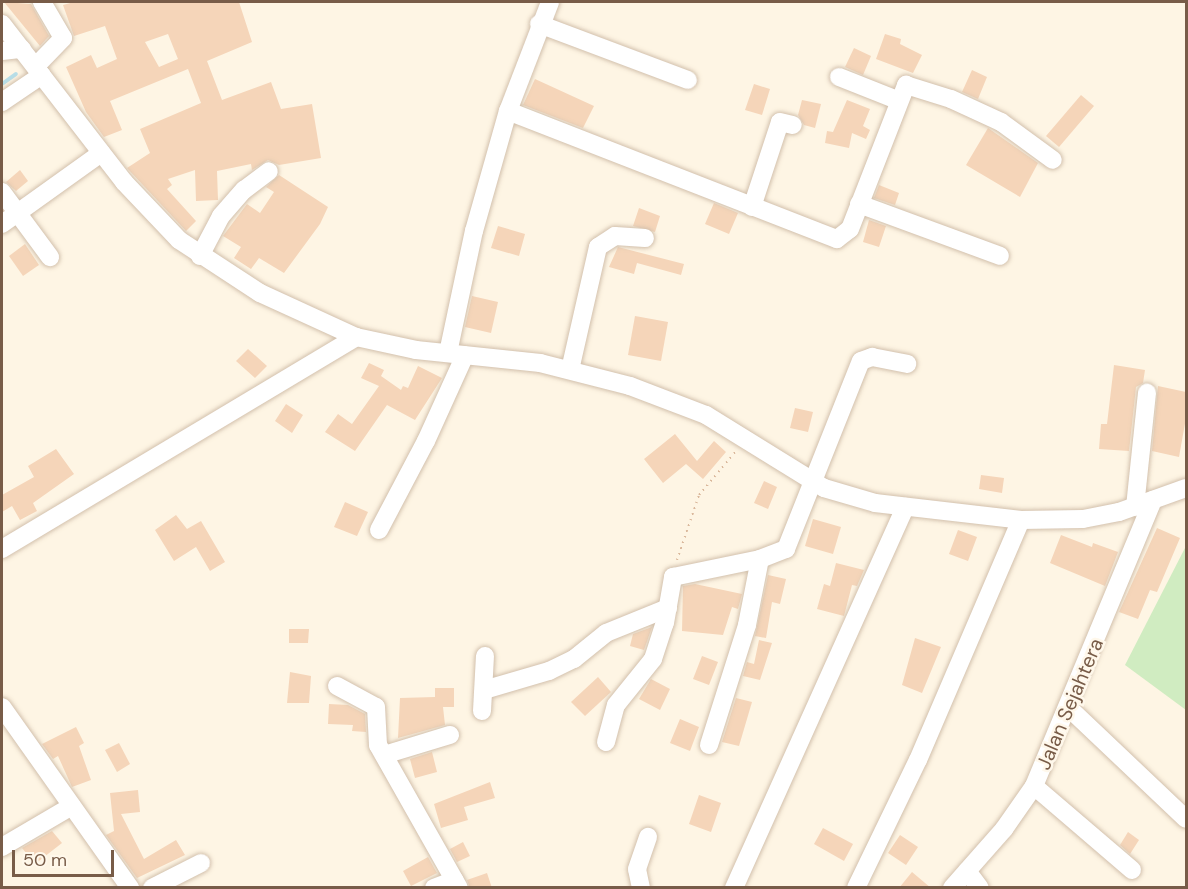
<!DOCTYPE html>
<style>
body{margin:0}
#map{position:relative;width:1188px;height:889px;overflow:hidden;background:#fef5e4;font-family:"DM Sans",sans-serif}
div>[style]{position:absolute}
[style*='--x']{left:calc(var(--x)*1px);top:calc(var(--y)*1px);width:calc(var(--w)*1px);rotate:calc(var(--a)*1deg)}
.green>*{inset:0;background:#d0ecc1}
.stream>*{height:4px;margin:-2px;padding:0 2px;transform-origin:2px;border-radius:2px;background:#b7dee8}
.building>*{inset:0;background:#f5d5b9}
.path>*{height:2px;margin-top:-1px;transform-origin:0;background:repeating-linear-gradient(90deg,#dab89c 0 1.5px,transparent 0 6px)}
.roads{filter:drop-shadow(0 0 2px #d2c0ac) drop-shadow(0 0 2px #d2c0ac)}
.minor>*{height:18px;margin:-9px;padding:0 9px;transform-origin:9px;border-radius:9px;background:#fff}
span{translate:-50% -50%;white-space:nowrap;text-align:center;line-height:1.15;-webkit-text-stroke:5px #fff8eb;paint-order:stroke}
.street-label{font-size:20px;color:#785c48}
.frame{position:absolute;inset:0;border:3px solid #785c48;pointer-events:none}
.scale{position:absolute;left:12px;top:850px;width:102px;height:27px;box-sizing:border-box;border:3px solid #785c48;border-top:0;padding-left:8px;font-size:18px;line-height:21px;white-space:nowrap;color:#785c48;-webkit-text-stroke:4px #fff8eb;paint-order:stroke}
</style>
<div id="map">
<div class="green">
<div style="clip-path:polygon(1186px 546px,1186px 710px,1125px 665px)"></div>
</div>
<div class="stream">
<div style="--x:2;--y:84;--w:17;--a:-36"></div>
</div>
<div class="building">
<div style="clip-path:polygon(4px 2px,31px 4px,49px 36px,40px 46px)"></div>
<div style="clip-path:polygon(evenodd,74px 2px,239px 2px,252px 42px,207px 61px,222px 100px,271px 82px,281px 109px,312px 104px,321px 158px,279px 165px,268px 160px,252px 170px,251px 164px,217px 171px,218px 200px,196px 201px,195px 170px,168px 179px,172px 185px,167px 189px,196px 221px,186px 231px,127px 168px,150px 153px,140px 129px,201px 103px,188px 69px,110px 101px,122px 130px,104px 137px,86px 112px,66px 67px,91px 55px,97px 68px,117px 59px,105px 26px,74px 36px,63px 5px,74px 2px,168px 34px,178px 59px,159px 67px,145px 42px,168px 34px)"></div>
<div style="clip-path:polygon(885px 34px,901px 39px,900px 44px,922px 55px,913px 73px,876px 59px)"></div>
<div style="clip-path:polygon(854px 48px,871px 56px,863px 75px,845px 67px)"></div>
<div style="clip-path:polygon(972px 70px,987px 77px,978px 99px,962px 92px)"></div>
<div style="clip-path:polygon(535px 79px,594px 106px,583px 128px,523px 105px)"></div>
<div style="clip-path:polygon(754px 84px,770px 89px,762px 115px,745px 110px)"></div>
<div style="clip-path:polygon(1081px 95px,1094px 106px,1059px 147px,1046px 136px)"></div>
<div style="clip-path:polygon(802px 100px,821px 104px,815px 128px,804px 125px,798px 115px)"></div>
<div style="clip-path:polygon(847px 100px,870px 109px,863px 126px,870px 130px,866px 139px,852px 133px,849px 148px,825px 143px,827px 131px,833px 132px)"></div>
<div style="clip-path:polygon(988px 128px,1038px 163px,1020px 197px,966px 165px)"></div>
<div style="clip-path:polygon(20px 170px,28px 181px,16px 191px,6px 182px)"></div>
<div style="clip-path:polygon(279px 175px,328px 207px,320px 224px,284px 273px,259px 258px,251px 269px,234px 258px,241px 247px,223px 236px,247px 204px,260px 213px,274px 192px,266px 187px)"></div>
<div style="clip-path:polygon(879px 185px,899px 193px,895px 205px,874px 198px)"></div>
<div style="clip-path:polygon(714px 203px,738px 213px,729px 234px,705px 224px)"></div>
<div style="clip-path:polygon(639px 208px,660px 216px,655px 232px,633px 226px)"></div>
<div style="clip-path:polygon(869px 220px,886px 226px,879px 247px,863px 242px)"></div>
<div style="clip-path:polygon(498px 226px,525px 234px,519px 256px,491px 248px)"></div>
<div style="clip-path:polygon(25px 244px,39px 265px,23px 276px,9px 256px)"></div>
<div style="clip-path:polygon(618px 247px,684px 264px,681px 275px,637px 263px,634px 274px,609px 267px)"></div>
<div style="clip-path:polygon(472px 296px,498px 302px,491px 333px,465px 327px)"></div>
<div style="clip-path:polygon(635px 316px,668px 322px,661px 361px,628px 355px)"></div>
<div style="clip-path:polygon(248px 349px,267px 366px,255px 378px,236px 361px)"></div>
<div style="clip-path:polygon(369px 363px,384px 370px,381px 376px,401px 390px,403px 386px,408px 388px,418px 366px,442px 378px,415px 420px,387px 405px,355px 451px,325px 432px,338px 414px,352px 424px,379px 386px,361px 378px)"></div>
<div style="clip-path:polygon(1114px 365px,1145px 370px,1143px 383px,1136px 387px,1129px 451px,1099px 449px,1101px 424px,1107px 424px)"></div>
<div style="clip-path:polygon(1158px 386px,1186px 392px,1186px 418px,1179px 457px,1152px 451px)"></div>
<div style="clip-path:polygon(286px 404px,303px 415px,292px 433px,275px 421px)"></div>
<div style="clip-path:polygon(795px 408px,813px 412px,808px 432px,790px 428px)"></div>
<div style="clip-path:polygon(675px 434px,697px 461px,714px 441px,726px 452px,703px 479px,686px 464px,663px 483px,644px 459px)"></div>
<div style="clip-path:polygon(56px 449px,74px 474px,33px 503px,37px 511px,20px 520px,12px 506px,2px 512px,2px 495px,34px 477px,28px 466px)"></div>
<div style="clip-path:polygon(981px 475px,1004px 478px,1002px 493px,979px 489px)"></div>
<div style="clip-path:polygon(764px 481px,777px 487px,768px 509px,754px 503px)"></div>
<div style="clip-path:polygon(345px 502px,368px 512px,357px 536px,334px 527px)"></div>
<div style="clip-path:polygon(176px 515px,187px 529px,201px 521px,225px 562px,210px 571px,196px 547px,174px 561px,155px 530px)"></div>
<div style="clip-path:polygon(813px 519px,841px 527px,833px 554px,805px 546px)"></div>
<div style="clip-path:polygon(1157px 528px,1180px 538px,1157px 592px,1150px 590px,1138px 619px,1119px 612px)"></div>
<div style="clip-path:polygon(958px 530px,977px 537px,968px 561px,949px 554px)"></div>
<div style="clip-path:polygon(1061px 535px,1092px 547px,1093px 543px,1118px 552px,1105px 586px,1050px 563px)"></div>
<div style="clip-path:polygon(836px 563px,864px 570px,857px 586px,852px 585px,844px 616px,817px 609px,824px 584px,830px 586px)"></div>
<div style="clip-path:polygon(768px 575px,786px 579px,780px 604px,772px 602px,766px 638px,755px 636px)"></div>
<div style="clip-path:polygon(695px 584px,742px 594px,738px 609px,732px 607px,723px 635px,682px 631px,683px 586px)"></div>
<div style="clip-path:polygon(652px 627px,644px 650px,630px 646px,633px 634px)"></div>
<div style="clip-path:polygon(289px 629px,309px 629px,308px 643px,289px 643px)"></div>
<div style="clip-path:polygon(915px 638px,941px 647px,922px 693px,902px 685px)"></div>
<div style="clip-path:polygon(759px 640px,772px 643px,760px 680px,743px 676px,747px 662px,754px 664px)"></div>
<div style="clip-path:polygon(702px 656px,718px 662px,709px 685px,693px 679px)"></div>
<div style="clip-path:polygon(290px 672px,311px 676px,309px 703px,287px 703px)"></div>
<div style="clip-path:polygon(598px 677px,611px 692px,585px 716px,571px 702px)"></div>
<div style="clip-path:polygon(651px 679px,670px 689px,660px 710px,639px 699px)"></div>
<div style="clip-path:polygon(435px 688px,454px 688px,454px 707px,443px 707px,445px 725px,398px 738px,400px 698px,435px 697px)"></div>
<div style="clip-path:polygon(736px 698px,752px 702px,739px 746px,722px 742px)"></div>
<div style="clip-path:polygon(329px 704px,348px 705px,365px 714px,366px 732px,352px 731px,353px 725px,328px 724px)"></div>
<div style="clip-path:polygon(680px 719px,699px 727px,690px 751px,670px 743px)"></div>
<div style="clip-path:polygon(76px 727px,84px 743px,79px 746px,91px 780px,72px 787px,58px 756px,53px 759px,42px 744px)"></div>
<div style="clip-path:polygon(119px 743px,130px 764px,117px 772px,105px 750px)"></div>
<div style="clip-path:polygon(432px 752px,437px 772px,415px 778px,410px 759px)"></div>
<div style="clip-path:polygon(490px 782px,495px 798px,464px 807px,468px 820px,441px 828px,434px 804px)"></div>
<div style="clip-path:polygon(138px 790px,140px 812px,121px 814px,144px 859px,176px 840px,185px 855px,137px 878px,106px 835px,114px 831px,110px 793px)"></div>
<div style="clip-path:polygon(699px 795px,721px 803px,711px 832px,689px 824px)"></div>
<div style="clip-path:polygon(823px 828px,853px 844px,844px 861px,814px 844px)"></div>
<div style="clip-path:polygon(52px 831px,62px 843px,35px 864px,22px 848px)"></div>
<div style="clip-path:polygon(1128px 832px,1139px 840px,1130px 854px,1120px 845px)"></div>
<div style="clip-path:polygon(900px 835px,918px 847px,906px 865px,888px 853px)"></div>
<div style="clip-path:polygon(463px 842px,470px 856px,457px 862px,450px 849px)"></div>
<div style="clip-path:polygon(428px 857px,437px 873px,411px 886px,403px 871px)"></div>
<div style="clip-path:polygon(912px 872px,931px 888px,899px 888px)"></div>
<div style="clip-path:polygon(487px 873px,492px 888px,470px 888px,467px 880px)"></div>
</div>
<div class="path">
<div style="--x:677;--y:560;--w:69;--a:-71.3"></div>
<div style="--x:699;--y:495;--w:57;--a:-49.9"></div>
</div>
<div class="roads">
<div class="minor">
<div style="--x:2;--y:24;--w:200;--a:52.3"></div>
<div style="--x:124;--y:182;--w:80;--a:46.5"></div>
<div style="--x:179;--y:240;--w:97;--a:33.2"></div>
<div style="--x:260;--y:293;--w:106;--a:24.6"></div>
<div style="--x:356;--y:337;--w:61;--a:12.2"></div>
<div style="--x:416;--y:350;--w:125;--a:6"></div>
<div style="--x:540;--y:363;--w:93;--a:14.3"></div>
<div style="--x:630;--y:386;--w:81;--a:20.9"></div>
<div style="--x:706;--y:415;--w:139;--a:31.7"></div>
<div style="--x:824;--y:488;--w:53;--a:16.4"></div>
<div style="--x:875;--y:503;--w:147;--a:6.6"></div>
<div style="--x:1021;--y:520;--w:62;--a:-0.9"></div>
<div style="--x:1083;--y:519;--w:37;--a:-11"></div>
<div style="--x:1119;--y:512;--w:71;--a:-19.7"></div>
<div style="--x:539;--y:24;--w:159;--a:20.6"></div>
<div style="--x:2;--y:51;--w:20;--a:-6"></div>
<div style="--x:36;--y:66;--w:39;--a:-46"></div>
<div style="--x:63;--y:38;--w:42;--a:-120.3"></div>
<div style="--x:839;--y:77;--w:62;--a:21.6"></div>
<div style="--x:2;--y:102;--w:48;--a:-34"></div>
<div style="--x:508;--y:111;--w:353;--a:21.3"></div>
<div style="--x:837;--y:239;--w:16;--a:-38"></div>
<div style="--x:850;--y:229;--w:155;--a:-68.7"></div>
<div style="--x:906;--y:85;--w:47;--a:17.3"></div>
<div style="--x:951;--y:99;--w:55;--a:24.7"></div>
<div style="--x:1001;--y:122;--w:64;--a:36.2"></div>
<div style="--x:2;--y:192;--w:81;--a:53.6"></div>
<div style="--x:859;--y:204;--w:150;--a:20.2"></div>
<div style="--x:752;--y:207;--w:89;--a:-71.8"></div>
<div style="--x:780;--y:122;--w:13;--a:13"></div>
<div style="--x:2;--y:224;--w:122;--a:-35.6"></div>
<div style="--x:200;--y:256;--w:45;--a:-62.3"></div>
<div style="--x:221;--y:216;--w:35;--a:-49"></div>
<div style="--x:244;--y:190;--w:31;--a:-37"></div>
<div style="--x:448;--y:353;--w:125;--a:-78"></div>
<div style="--x:474;--y:231;--w:125;--a:-74.2"></div>
<div style="--x:508;--y:111;--w:117;--a:-68.9"></div>
<div style="--x:570;--y:370;--w:126;--a:-77.2"></div>
<div style="--x:598;--y:247;--w:20;--a:-33"></div>
<div style="--x:615;--y:236;--w:30;--a:4"></div>
<div style="--x:1135;--y:507;--w:115;--a:-84"></div>
<div style="--x:379;--y:530;--w:101;--a:-62.2"></div>
<div style="--x:426;--y:441;--w:94;--a:-65.6"></div>
<div style="--x:2;--y:549;--w:413;--a:-30.9"></div>
<div style="--x:337;--y:686;--w:44;--a:28.3"></div>
<div style="--x:376;--y:707;--w:38;--a:87"></div>
<div style="--x:378;--y:745;--w:164;--a:60.5"></div>
<div style="--x:484;--y:690;--w:68;--a:-16.3"></div>
<div style="--x:549;--y:671;--w:28;--a:-26"></div>
<div style="--x:574;--y:659;--w:41;--a:-39.1"></div>
<div style="--x:606;--y:633;--w:67;--a:-22"></div>
<div style="--x:2;--y:707;--w:222;--a:54.7"></div>
<div style="--x:1069;--y:708;--w:161;--a:43.5"></div>
<div style="--x:482;--y:711;--w:55;--a:-86.9"></div>
<div style="--x:606;--y:742;--w:38;--a:-75"></div>
<div style="--x:616;--y:705;--w:59;--a:-51.2"></div>
<div style="--x:653;--y:659;--w:38;--a:-72"></div>
<div style="--x:665;--y:623;--w:47;--a:-80.1"></div>
<div style="--x:673;--y:577;--w:89;--a:-11.7"></div>
<div style="--x:760;--y:559;--w:28;--a:-21"></div>
<div style="--x:786;--y:549;--w:202;--a:-68.3"></div>
<div style="--x:861;--y:361;--w:12;--a:-20"></div>
<div style="--x:872;--y:357;--w:36;--a:11"></div>
<div style="--x:709;--y:745;--w:126;--a:-72.4"></div>
<div style="--x:747;--y:625;--w:67;--a:-78.9"></div>
<div style="--x:384;--y:755;--w:69;--a:-16.9"></div>
<div style="--x:1034;--y:786;--w:129;--a:40.6"></div>
<div style="--x:2;--y:847;--w:81;--a:-30.4"></div>
<div style="--x:967;--y:871;--w:21;--a:53"></div>
<div style="--x:152;--y:888;--w:55;--a:-27"></div>
<div style="--x:434;--y:888;--w:22;--a:-21"></div>
<div style="--x:641;--y:888;--w:19;--a:-102"></div>
<div style="--x:637;--y:869;--w:34;--a:-71"></div>
<div style="--x:734;--y:888;--w:418;--a:-65.8"></div>
<div style="--x:856;--y:888;--w:142;--a:-64.2"></div>
<div style="--x:918;--y:760;--w:261;--a:-66.8"></div>
<div style="--x:952;--y:888;--w:79;--a:-48.6"></div>
<div style="--x:1004;--y:829;--w:52;--a:-55.1"></div>
<div style="--x:1034;--y:786;--w:310;--a:-67.4"></div>
</div>
</div>
<div class="street-label">
<span style="left:1070px;top:704px;rotate:-67deg">Jalan Sejahtera</span>
</div>
<div class="frame"></div>
<div class="scale">50 m</div>
</div>
